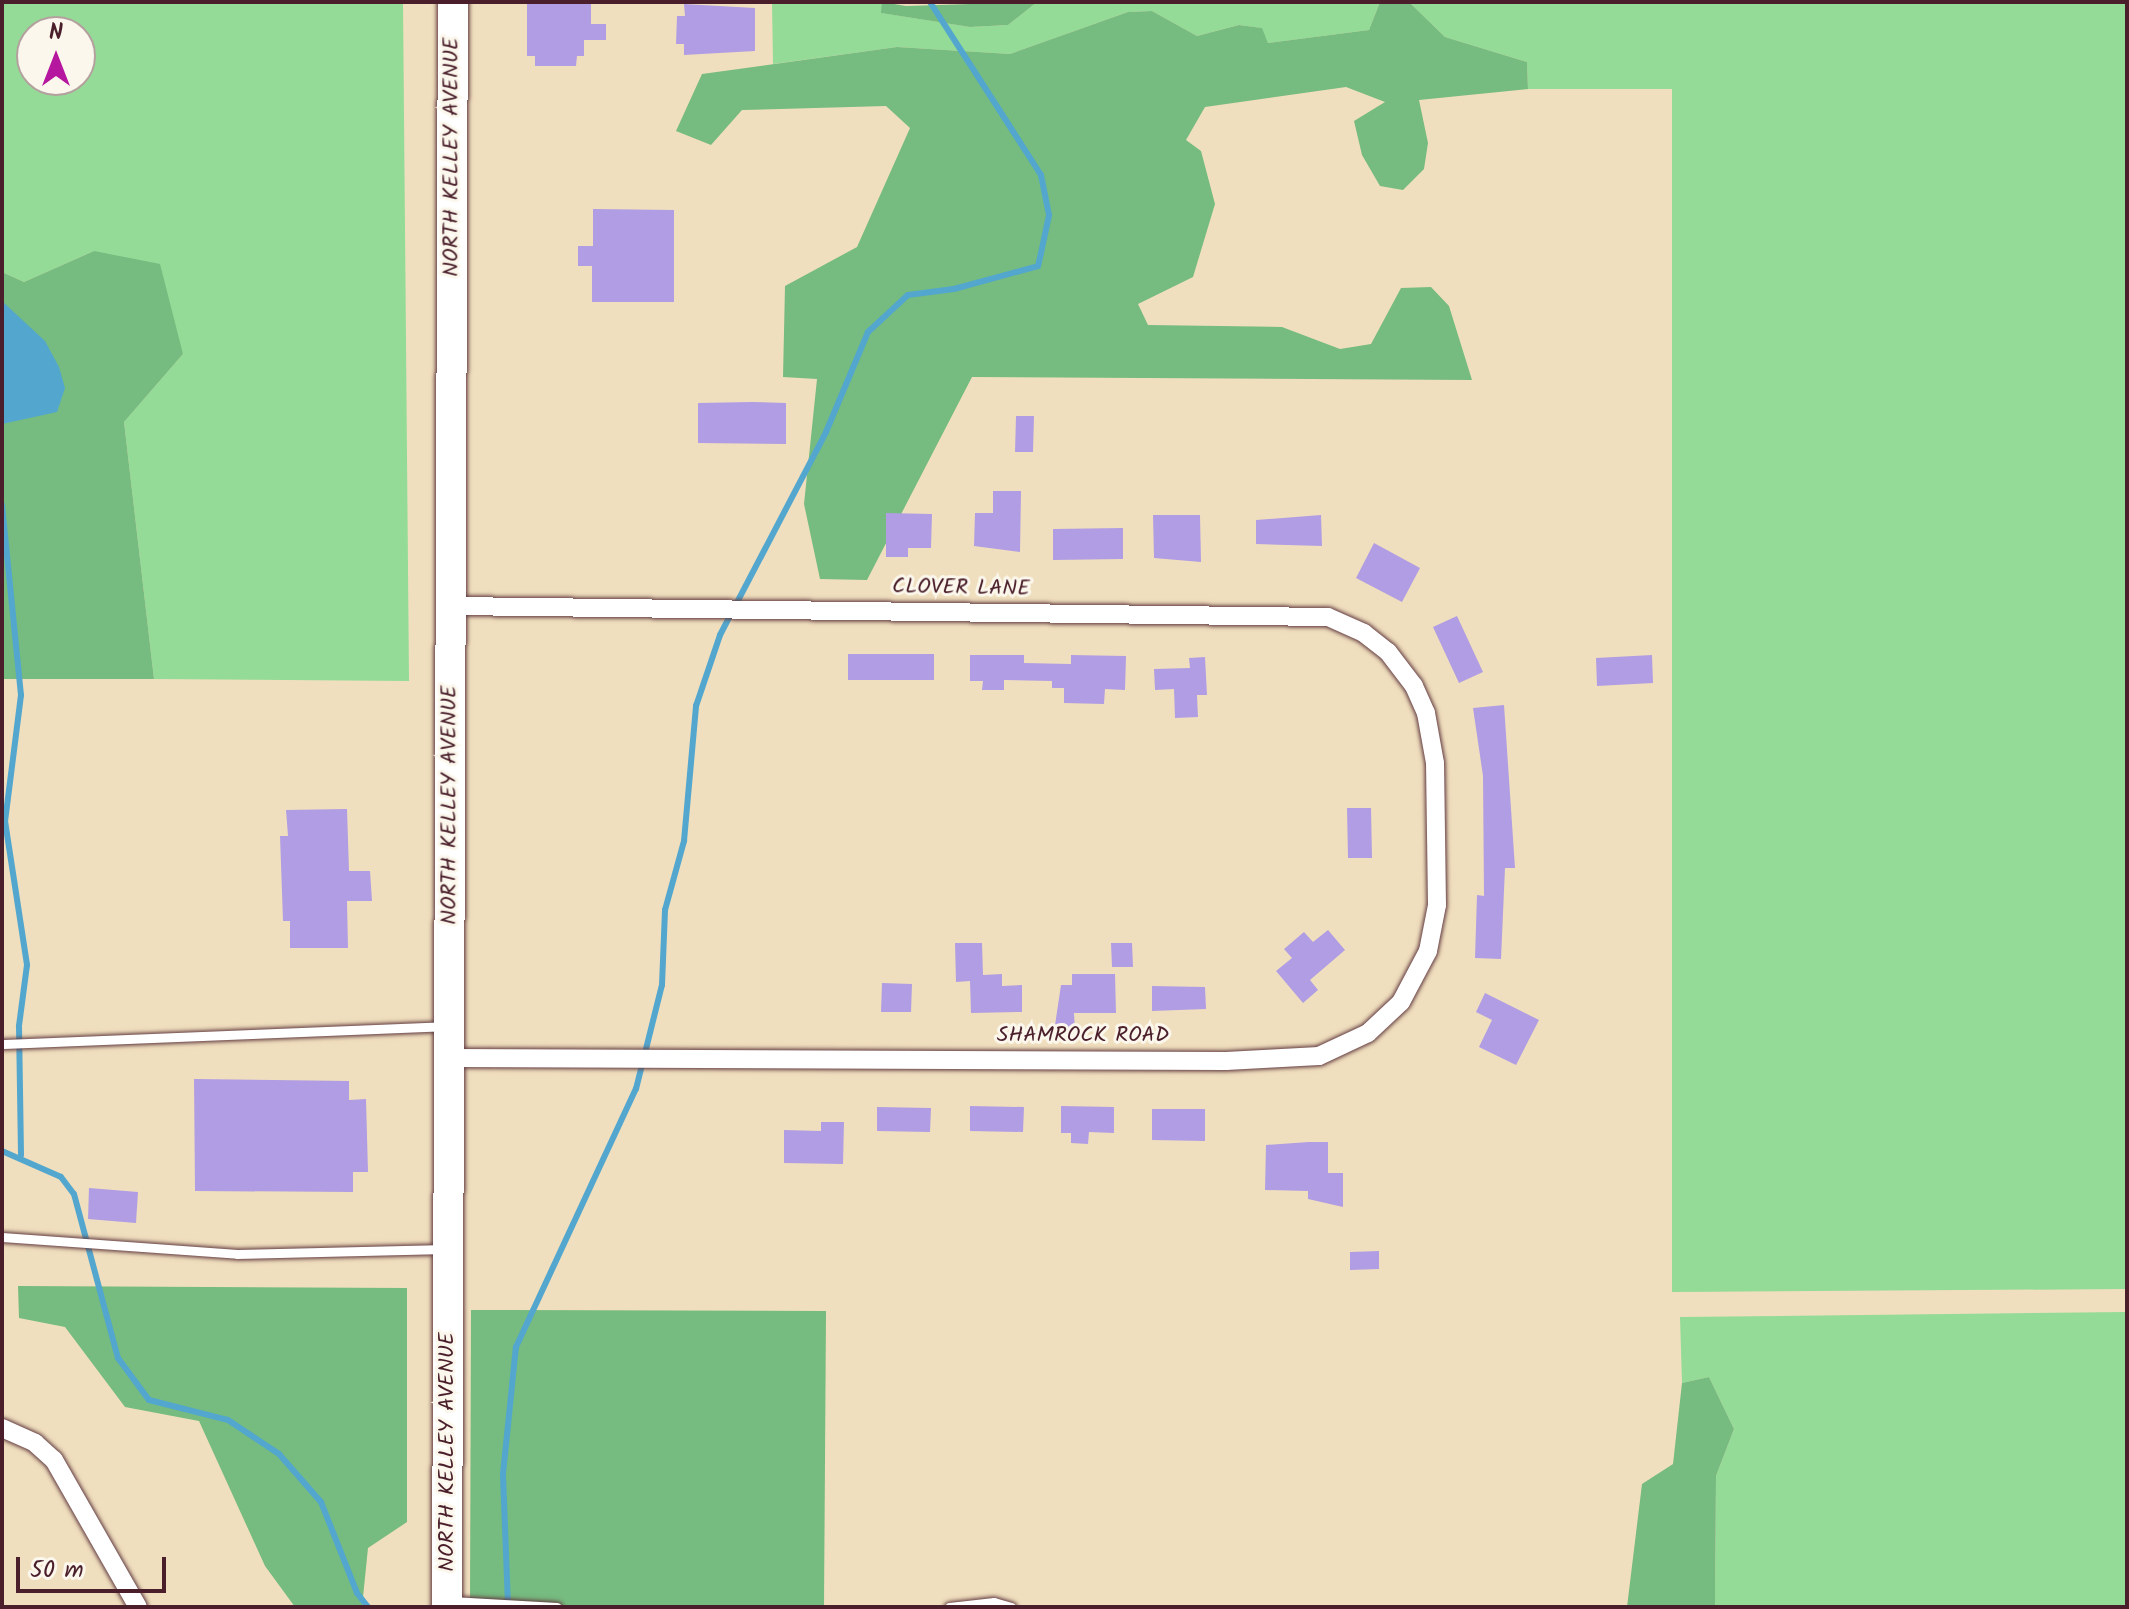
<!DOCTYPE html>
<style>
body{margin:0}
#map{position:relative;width:2129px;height:1609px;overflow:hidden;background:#f0dfbe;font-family:Kalam,sans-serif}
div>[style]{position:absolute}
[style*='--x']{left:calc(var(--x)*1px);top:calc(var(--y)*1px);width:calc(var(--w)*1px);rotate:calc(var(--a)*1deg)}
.green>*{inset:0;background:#93db96}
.forest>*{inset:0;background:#76bb7f}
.water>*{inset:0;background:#53a7ce}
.stream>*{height:6px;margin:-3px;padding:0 3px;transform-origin:3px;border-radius:3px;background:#53a7ce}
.building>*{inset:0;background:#b09de3}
.roads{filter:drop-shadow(0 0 2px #633c41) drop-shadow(0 0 2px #633c41)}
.lane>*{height:9px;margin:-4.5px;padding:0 4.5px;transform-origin:4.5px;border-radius:4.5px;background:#fff}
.street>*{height:18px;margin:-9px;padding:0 9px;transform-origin:9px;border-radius:9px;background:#fff}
.primary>*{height:30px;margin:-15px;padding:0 15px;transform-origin:15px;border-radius:15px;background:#fff}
span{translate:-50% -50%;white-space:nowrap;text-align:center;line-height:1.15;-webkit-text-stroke:6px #fbf7ec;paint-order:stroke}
.street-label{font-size:22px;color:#4a1f2b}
.frame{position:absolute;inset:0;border:4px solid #4a1f2b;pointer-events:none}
.north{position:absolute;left:16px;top:16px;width:80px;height:80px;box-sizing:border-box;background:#fbf7ec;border:2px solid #b4a19f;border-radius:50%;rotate:0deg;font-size:22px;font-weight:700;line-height:32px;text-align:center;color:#4a1f2b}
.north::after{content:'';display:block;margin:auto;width:28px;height:36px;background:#b5179e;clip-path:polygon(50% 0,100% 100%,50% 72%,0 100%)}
.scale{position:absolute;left:16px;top:1557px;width:150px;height:36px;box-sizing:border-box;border:4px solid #4a1f2b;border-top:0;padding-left:10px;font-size:24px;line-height:28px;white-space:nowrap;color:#4a1f2b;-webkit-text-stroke:6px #fbf7ec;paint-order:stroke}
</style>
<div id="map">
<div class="green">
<div style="clip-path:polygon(evenodd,2px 2px,403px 2px,409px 681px,154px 679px,124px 422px,183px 354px,94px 251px,24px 282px,2px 272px,2px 2px,32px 32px,80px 32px,80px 80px,32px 80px,32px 32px)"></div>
<div style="clip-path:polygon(772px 2px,882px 2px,882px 13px,970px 27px,1008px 25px,1037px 2px,1380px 2px,1369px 30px,1268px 43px,1261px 28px,1239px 25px,1197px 36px,1152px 11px,1128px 12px,1010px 54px,897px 47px,773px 64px)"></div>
<div style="clip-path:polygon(1409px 2px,2127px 2px,2127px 1289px,1672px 1292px,1672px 89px,1528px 89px,1527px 62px,1445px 37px)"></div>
<div style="clip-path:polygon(2127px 1312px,2127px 1607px,1715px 1607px,1716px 1476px,1734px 1429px,1709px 1377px,1682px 1383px,1680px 1317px)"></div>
</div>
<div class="forest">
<div style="clip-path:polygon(882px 2px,906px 6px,1037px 2px,1008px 25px,970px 27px,881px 13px)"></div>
<div style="clip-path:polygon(1380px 2px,1409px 2px,1445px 37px,1527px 62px,1528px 89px,1419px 100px,1428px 143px,1424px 169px,1403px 190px,1380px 186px,1362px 155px,1354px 121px,1385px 102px,1346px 87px,1205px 107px,1186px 140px,1201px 151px,1215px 204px,1193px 277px,1138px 304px,1148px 325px,1282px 327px,1340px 349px,1371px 344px,1401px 288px,1431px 287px,1449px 306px,1472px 380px,972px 377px,867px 580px,820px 579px,804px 504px,817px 379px,783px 377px,785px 286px,857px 247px,910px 128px,886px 106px,742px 110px,711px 145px,676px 131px,702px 74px,897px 47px,1010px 54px,1128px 12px,1152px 11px,1197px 36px,1239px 25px,1262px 28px,1268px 43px,1369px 30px)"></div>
<div style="clip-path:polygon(94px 251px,160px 264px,183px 354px,124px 422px,154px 679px,2px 679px,2px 272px,24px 282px)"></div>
<div style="clip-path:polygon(18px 1286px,407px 1288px,407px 1522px,368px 1548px,362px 1607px,295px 1607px,265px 1566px,199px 1421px,125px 1407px,65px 1327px,19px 1318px)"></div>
<div style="clip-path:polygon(471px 1310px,826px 1311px,824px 1607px,470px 1607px)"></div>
<div style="clip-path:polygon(1709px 1377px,1734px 1429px,1716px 1476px,1715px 1607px,1627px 1607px,1642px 1484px,1673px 1464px,1682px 1383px)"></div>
</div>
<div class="water">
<div style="clip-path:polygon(2px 301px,45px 341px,59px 367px,65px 388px,57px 412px,2px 424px)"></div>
</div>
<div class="stream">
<div style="--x:2;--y:505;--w:191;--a:84.3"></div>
<div style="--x:21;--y:695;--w:127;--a:97.2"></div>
<div style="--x:5;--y:821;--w:146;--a:81.3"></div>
<div style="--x:27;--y:965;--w:62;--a:97.5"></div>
<div style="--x:19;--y:1026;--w:129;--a:89.1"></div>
<div style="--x:2;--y:1151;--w:64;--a:23.8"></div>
<div style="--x:61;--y:1177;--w:21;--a:53"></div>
<div style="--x:74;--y:1194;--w:170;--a:75"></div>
<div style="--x:118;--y:1358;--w:52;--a:53.6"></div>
<div style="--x:149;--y:1400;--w:81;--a:14.2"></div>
<div style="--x:228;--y:1420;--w:61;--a:33.7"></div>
<div style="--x:279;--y:1454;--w:64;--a:48.8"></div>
<div style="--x:321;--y:1502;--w:98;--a:68.4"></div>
<div style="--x:357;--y:1593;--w:18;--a:52"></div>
<div style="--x:508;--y:1605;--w:131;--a:-92.2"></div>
<div style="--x:503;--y:1474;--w:128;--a:-84.2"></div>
<div style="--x:516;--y:1347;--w:285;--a:-65.1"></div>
<div style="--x:636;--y:1089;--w:107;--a:-76"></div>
<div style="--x:662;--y:985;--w:75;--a:-87.7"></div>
<div style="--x:665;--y:910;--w:72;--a:-74.6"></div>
<div style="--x:684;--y:841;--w:136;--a:-84.9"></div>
<div style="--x:696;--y:706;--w:75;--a:-71.3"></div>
<div style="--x:720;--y:635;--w:229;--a:-62.4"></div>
<div style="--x:826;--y:432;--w:108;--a:-67.2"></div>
<div style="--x:868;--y:332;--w:54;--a:-42.8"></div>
<div style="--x:908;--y:295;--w:46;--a:-7.4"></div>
<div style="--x:954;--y:289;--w:87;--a:-15.3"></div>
<div style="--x:1038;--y:266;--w:13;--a:-77"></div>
<div style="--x:1041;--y:253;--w:39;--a:-78"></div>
<div style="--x:1049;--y:215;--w:41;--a:-101.3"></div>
<div style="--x:1041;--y:175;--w:206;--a:-122.7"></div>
</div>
<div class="building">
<div style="clip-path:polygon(527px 2px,591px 2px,591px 24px,606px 24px,606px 40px,584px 40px,584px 56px,577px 56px,576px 66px,535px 66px,535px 56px,527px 56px)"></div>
<div style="clip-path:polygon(684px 4px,755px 8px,755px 51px,684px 55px,684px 44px,676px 44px,677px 16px,685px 16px)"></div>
<div style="clip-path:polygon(593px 209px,674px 210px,674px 302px,592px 302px,592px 266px,578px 266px,578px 246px,593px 246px)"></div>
<div style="clip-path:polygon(752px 402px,786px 403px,786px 444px,698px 443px,698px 403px)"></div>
<div style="clip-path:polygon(1016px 416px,1034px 416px,1033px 452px,1015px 452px)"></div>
<div style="clip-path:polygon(993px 491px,1021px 491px,1020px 552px,974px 546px,975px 513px,993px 513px)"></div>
<div style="clip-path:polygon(886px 513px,932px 514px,931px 548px,908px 548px,908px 557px,886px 557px)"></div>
<div style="clip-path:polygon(1153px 515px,1200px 515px,1201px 562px,1154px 558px)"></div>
<div style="clip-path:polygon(1321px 515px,1322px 546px,1256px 544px,1256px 520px)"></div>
<div style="clip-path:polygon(1123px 528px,1123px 559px,1053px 560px,1053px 529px)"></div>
<div style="clip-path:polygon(1374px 543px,1420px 568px,1402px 602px,1356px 578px)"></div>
<div style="clip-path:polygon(1457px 616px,1483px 672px,1459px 683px,1433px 627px)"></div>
<div style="clip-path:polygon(848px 654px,934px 654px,934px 680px,848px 680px)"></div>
<div style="clip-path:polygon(970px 655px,1024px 655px,1024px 663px,1071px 664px,1071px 655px,1126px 656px,1125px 690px,1105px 689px,1104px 704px,1064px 703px,1064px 688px,1052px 688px,1052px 681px,1004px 680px,1004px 690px,982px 690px,983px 681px,970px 681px)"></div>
<div style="clip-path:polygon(1652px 655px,1653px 683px,1597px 686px,1596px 658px)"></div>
<div style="clip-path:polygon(1205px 657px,1207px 695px,1197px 695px,1198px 717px,1175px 718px,1174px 689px,1155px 690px,1154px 669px,1190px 668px,1189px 658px)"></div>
<div style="clip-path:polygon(1504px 705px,1515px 868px,1505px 868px,1501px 959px,1475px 958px,1477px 895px,1484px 896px,1483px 776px,1473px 708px)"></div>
<div style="clip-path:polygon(1347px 808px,1371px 808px,1372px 858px,1348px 858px)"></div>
<div style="clip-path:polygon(347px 809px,349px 871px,370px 871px,372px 901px,347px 901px,348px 948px,290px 948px,290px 921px,283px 921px,280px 836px,288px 836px,286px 810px)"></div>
<div style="clip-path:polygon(1328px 930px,1345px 950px,1310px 980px,1318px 990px,1303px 1003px,1276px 971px,1292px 958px,1284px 949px,1304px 932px,1313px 942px)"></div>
<div style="clip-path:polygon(955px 943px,982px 943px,983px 975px,1002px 974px,1002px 986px,1022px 985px,1022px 1012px,971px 1013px,970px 981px,956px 982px)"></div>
<div style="clip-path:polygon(1111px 943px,1132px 943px,1133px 967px,1112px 967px)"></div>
<div style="clip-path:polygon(1072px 974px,1115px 974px,1116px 1013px,1074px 1013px,1075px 1032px,1054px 1032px,1061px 985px,1072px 985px)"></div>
<div style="clip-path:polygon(882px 983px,912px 984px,911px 1012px,881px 1012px)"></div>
<div style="clip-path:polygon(1152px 986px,1205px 987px,1206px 1009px,1152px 1011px)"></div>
<div style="clip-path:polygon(1485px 993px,1539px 1020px,1516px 1065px,1479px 1047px,1492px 1020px,1476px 1012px)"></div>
<div style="clip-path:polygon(194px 1079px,349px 1081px,349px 1100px,366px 1099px,368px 1172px,353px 1172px,353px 1192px,195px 1191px)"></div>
<div style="clip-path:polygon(970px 1106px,1024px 1107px,1023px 1132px,970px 1131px)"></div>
<div style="clip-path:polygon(1061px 1106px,1114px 1107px,1114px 1133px,1089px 1132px,1088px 1144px,1071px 1143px,1071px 1133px,1061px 1133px)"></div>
<div style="clip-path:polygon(877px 1107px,931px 1108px,930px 1132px,877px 1131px)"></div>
<div style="clip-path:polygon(1152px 1109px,1205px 1109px,1205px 1141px,1152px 1140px)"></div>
<div style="clip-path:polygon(821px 1122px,844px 1122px,843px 1164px,784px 1163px,784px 1130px,821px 1131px)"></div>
<div style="clip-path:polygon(1309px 1142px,1328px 1142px,1328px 1173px,1343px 1173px,1343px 1207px,1308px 1199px,1308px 1191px,1265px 1190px,1266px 1145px)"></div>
<div style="clip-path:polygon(89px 1188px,138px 1192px,136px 1223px,88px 1219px)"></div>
<div style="clip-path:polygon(1379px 1251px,1379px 1269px,1350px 1270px,1350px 1252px)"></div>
</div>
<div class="roads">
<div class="lane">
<div style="--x:2;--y:1044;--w:444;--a:-2.3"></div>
<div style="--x:2;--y:1237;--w:236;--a:4.1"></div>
<div style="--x:237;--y:1254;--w:209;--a:-1.4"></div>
<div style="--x:451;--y:1601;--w:106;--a:3.2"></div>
<div style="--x:949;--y:1607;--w:45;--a:-6.3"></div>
<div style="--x:994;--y:1602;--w:18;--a:16"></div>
</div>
<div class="street">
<div style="--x:450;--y:1058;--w:776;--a:0.22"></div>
<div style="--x:1226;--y:1061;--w:93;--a:-3.1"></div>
<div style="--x:1319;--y:1056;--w:54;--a:-25.1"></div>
<div style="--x:1368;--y:1033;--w:45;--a:-43.2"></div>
<div style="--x:1401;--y:1002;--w:58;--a:-62.1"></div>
<div style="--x:1428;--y:951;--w:47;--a:-78.9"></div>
<div style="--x:1437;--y:905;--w:142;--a:-90.8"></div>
<div style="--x:1435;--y:763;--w:51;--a:-100.2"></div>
<div style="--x:1426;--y:713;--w:30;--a:-114"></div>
<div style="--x:1414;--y:686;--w:43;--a:-127.4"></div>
<div style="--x:1388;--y:652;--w:31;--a:-142"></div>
<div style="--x:1364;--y:633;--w:39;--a:-156"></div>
<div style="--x:1328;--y:617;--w:878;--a:-179.28"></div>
<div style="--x:2;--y:1428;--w:36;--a:24"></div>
<div style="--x:35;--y:1443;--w:25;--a:42"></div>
<div style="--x:54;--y:1460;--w:169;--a:60.3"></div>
</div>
<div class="primary">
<div style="--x:447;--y:1607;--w:1605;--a:-89.79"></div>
</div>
</div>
<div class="street-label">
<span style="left:452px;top:157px;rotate:-90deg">NORTH KELLEY AVENUE</span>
<span style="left:961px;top:588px;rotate:1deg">CLOVER LANE</span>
<span style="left:450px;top:805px;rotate:-90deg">NORTH KELLEY AVENUE</span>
<span style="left:1083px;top:1036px">SHAMROCK ROAD</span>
<span style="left:448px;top:1452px;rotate:-90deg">NORTH KELLEY AVENUE</span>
</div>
<div class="frame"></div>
<div class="north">N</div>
<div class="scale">50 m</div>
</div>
